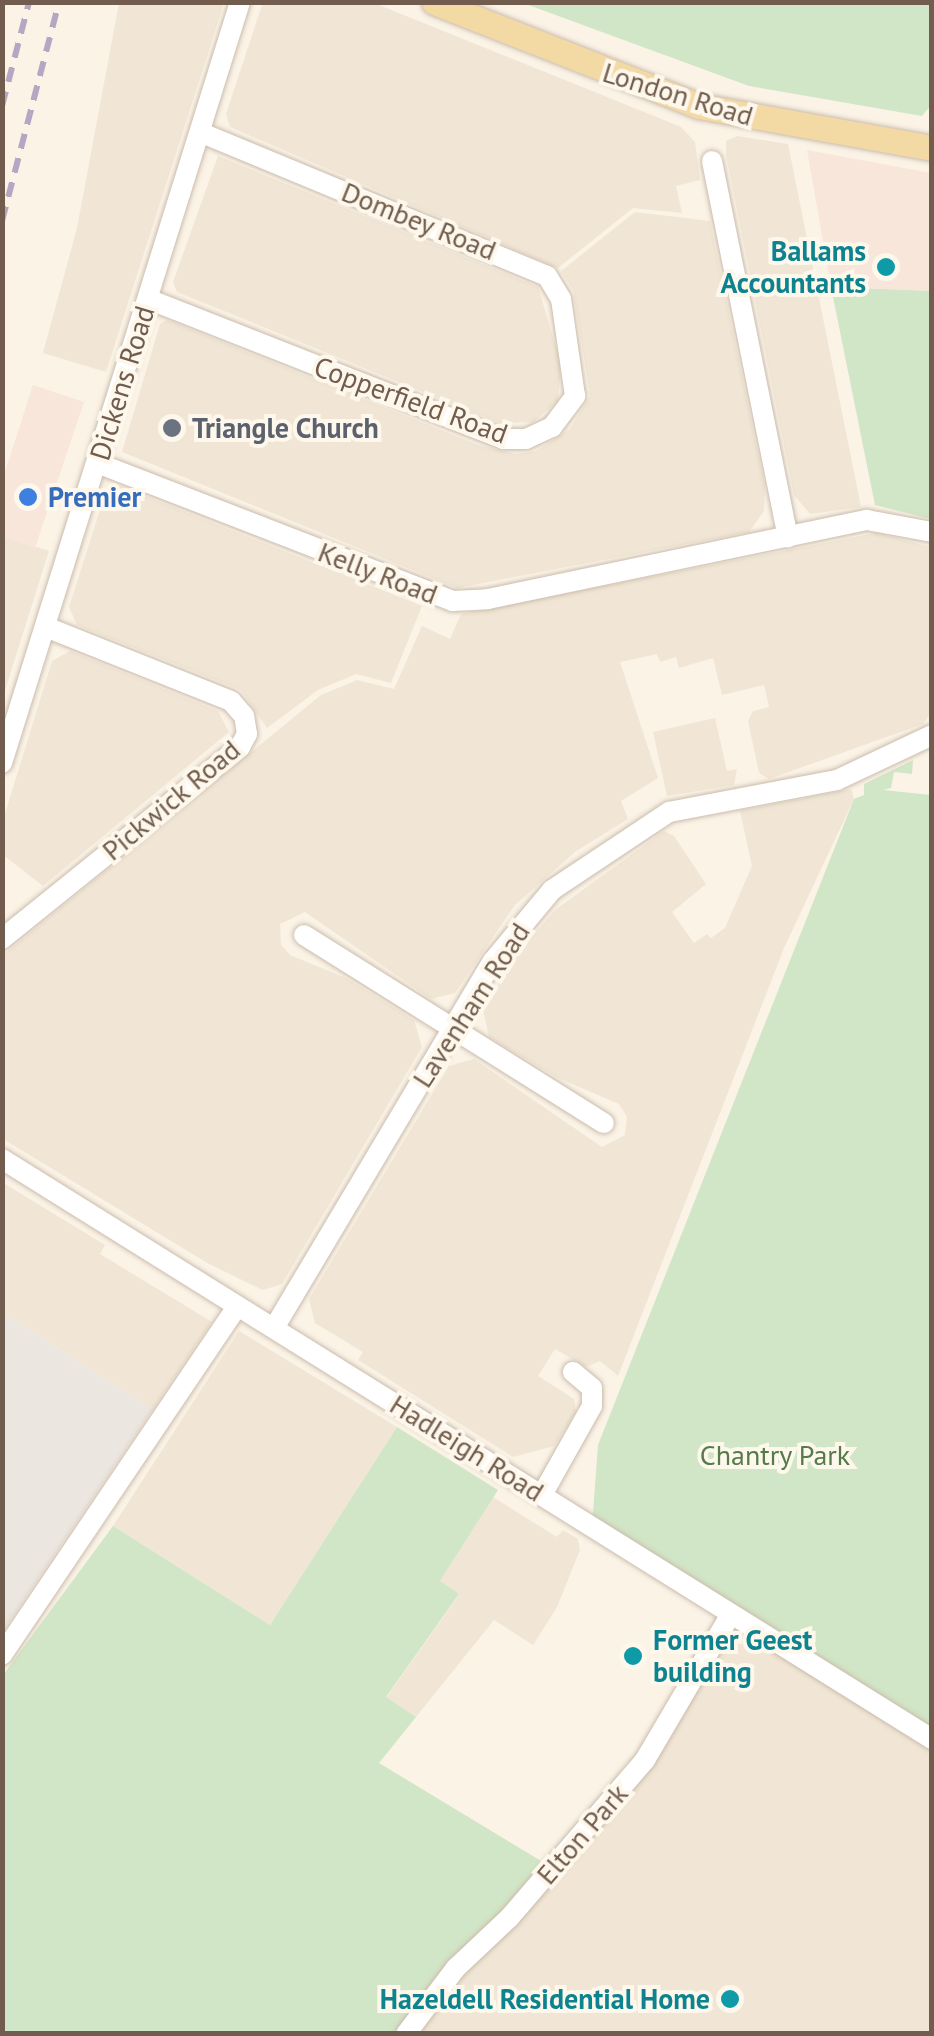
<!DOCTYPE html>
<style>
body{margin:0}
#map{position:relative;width:934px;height:2036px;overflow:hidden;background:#faf3e6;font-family:"PT Sans",sans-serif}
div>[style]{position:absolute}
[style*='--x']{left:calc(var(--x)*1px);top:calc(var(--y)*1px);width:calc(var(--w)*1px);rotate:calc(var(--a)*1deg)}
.residential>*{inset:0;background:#f1e6d5}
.commercial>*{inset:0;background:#f9e6db}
.industrial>*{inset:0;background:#ebe6e0}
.green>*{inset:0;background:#d1e6c6}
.roads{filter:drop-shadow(0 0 2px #cbbcad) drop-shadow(0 0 2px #cbbcad)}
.minor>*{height:20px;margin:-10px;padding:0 10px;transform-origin:10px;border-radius:10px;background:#fff}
.major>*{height:25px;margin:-12.5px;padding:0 12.5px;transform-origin:12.5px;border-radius:12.5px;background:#f3daa5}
.rail>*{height:6px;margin-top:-3px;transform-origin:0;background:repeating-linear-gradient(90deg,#b7a6c3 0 15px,transparent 0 25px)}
.dots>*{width:28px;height:28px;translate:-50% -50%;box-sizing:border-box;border:5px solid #fdf7ec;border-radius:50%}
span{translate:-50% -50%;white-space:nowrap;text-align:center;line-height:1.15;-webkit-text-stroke:8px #fdf7ec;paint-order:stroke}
.street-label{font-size:28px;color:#715c4d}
.culture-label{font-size:28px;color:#0d838f;font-weight:700}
.right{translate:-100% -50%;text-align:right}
.left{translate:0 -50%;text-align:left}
.worship-label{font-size:28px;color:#5b616d;font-weight:700}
.shop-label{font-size:28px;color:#366cbe;font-weight:700}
.park-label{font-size:28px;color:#557b49}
.frame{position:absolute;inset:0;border:5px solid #715c4d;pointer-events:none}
</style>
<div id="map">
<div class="residential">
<div style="clip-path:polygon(263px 2px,374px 3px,681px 127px,695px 142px,700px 180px,676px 186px,682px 213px,633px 208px,558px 268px,230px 127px,226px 114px)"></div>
<div style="clip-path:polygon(119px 3px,224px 3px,106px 372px,43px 353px,77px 228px)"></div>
<div style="clip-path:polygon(737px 136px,788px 144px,861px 507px,810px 514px,794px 495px,726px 155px,726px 141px)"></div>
<div style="clip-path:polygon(218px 156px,538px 287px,561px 364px,558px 401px,533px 422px,500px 423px,177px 292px,173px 282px)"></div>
<div style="clip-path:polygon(635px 212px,710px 221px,765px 487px,764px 511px,749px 532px,457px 588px,122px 452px,160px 324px,167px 320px,478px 445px,515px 454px,536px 451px,570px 429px,590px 396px,573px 290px,561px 271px)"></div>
<div style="clip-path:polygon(117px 485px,422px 606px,391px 683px,356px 674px,318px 690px,267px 728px,241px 690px,77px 625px,69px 607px,106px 491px)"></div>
<div style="clip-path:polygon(876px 533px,931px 547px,931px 713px,923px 724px,769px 779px,759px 773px,748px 721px,753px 711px,769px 707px,764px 685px,722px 695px,713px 658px,679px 668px,676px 657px,660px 662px,657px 654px,620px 662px,658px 778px,621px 801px,628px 819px,575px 852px,515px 905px,455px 993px,431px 999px,305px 912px,280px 924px,281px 945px,290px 955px,346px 978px,414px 1020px,422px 1047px,282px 1284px,263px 1290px,209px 1264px,3px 1139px,3px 955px,321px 695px,357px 680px,394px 689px,422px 626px,450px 639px,461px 614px)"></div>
<div style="clip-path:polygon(3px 536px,49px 551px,3px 697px)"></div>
<div style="clip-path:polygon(70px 651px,218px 711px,229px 732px,43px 886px,3px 855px,3px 820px,52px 661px)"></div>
<div style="clip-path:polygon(715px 718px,727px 771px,737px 769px,734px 785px,667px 796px,653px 732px)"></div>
<div style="clip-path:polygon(851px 789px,854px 799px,784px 948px,618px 1376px,600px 1361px,586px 1367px,555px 1349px,538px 1376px,574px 1399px,576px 1412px,554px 1446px,513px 1457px,358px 1360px,363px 1352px,315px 1323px,309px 1299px,449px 1066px,474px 1059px,602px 1147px,625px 1135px,627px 1117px,619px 1104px,558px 1078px,489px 1037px,483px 1010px,518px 953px,555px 910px,664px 831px,674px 836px,706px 884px,672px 912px,694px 943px,707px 934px,711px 938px,725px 928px,752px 866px,740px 811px)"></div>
<div style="clip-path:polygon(2px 1182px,105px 1245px,100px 1254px,212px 1322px,153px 1409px,3px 1313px)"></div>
<div style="clip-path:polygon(239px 1331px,397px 1427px,270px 1625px,113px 1526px)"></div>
<div style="clip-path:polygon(493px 1497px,557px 1537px,563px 1530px,578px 1539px,580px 1550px,557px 1607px,533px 1645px,494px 1620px,416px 1717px,386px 1698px,459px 1595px,440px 1581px)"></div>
<div style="clip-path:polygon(731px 1614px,931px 1739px,931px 2033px,406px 2034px,586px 1833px)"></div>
</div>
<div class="commercial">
<div style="clip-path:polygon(807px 150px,931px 173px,931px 291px,831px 287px)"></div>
<div style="clip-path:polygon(33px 385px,84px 402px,35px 548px,2px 536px,3px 478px)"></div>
</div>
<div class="industrial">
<div style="clip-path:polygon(3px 1313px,153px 1409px,3px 1631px)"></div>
</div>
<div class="green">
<div style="clip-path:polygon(523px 3px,931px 3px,931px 105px,922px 116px,749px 86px)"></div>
<div style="clip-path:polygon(831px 287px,931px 291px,931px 519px,875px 505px)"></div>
<div style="clip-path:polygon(913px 760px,912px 774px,894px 772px,891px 788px,883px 790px,931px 795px,931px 1739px,592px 1526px,598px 1445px,854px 799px,864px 795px,864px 784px)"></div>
<div style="clip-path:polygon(397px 1427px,498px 1490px,440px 1581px,459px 1594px,386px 1697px,416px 1717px,379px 1763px,556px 1870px,406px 2033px,3px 2034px,3px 1675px,113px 1526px,270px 1625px)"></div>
</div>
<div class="roads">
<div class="minor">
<div style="--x:712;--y:161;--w:384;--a:78.6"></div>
<div style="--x:148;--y:299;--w:382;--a:21.5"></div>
<div style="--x:503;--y:439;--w:23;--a:0"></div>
<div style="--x:526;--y:439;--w:29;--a:-25"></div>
<div style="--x:552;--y:427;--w:39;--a:-53"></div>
<div style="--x:575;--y:396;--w:98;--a:-98.2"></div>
<div style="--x:561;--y:299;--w:27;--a:-121"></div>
<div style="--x:547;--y:276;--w:374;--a:-157.5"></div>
<div style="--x:97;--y:463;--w:382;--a:21.2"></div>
<div style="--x:453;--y:601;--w:35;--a:-3"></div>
<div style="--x:488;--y:599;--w:387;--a:-11.8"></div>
<div style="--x:867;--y:520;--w:66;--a:10.5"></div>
<div style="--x:2;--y:763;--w:797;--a:-72.63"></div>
<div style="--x:304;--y:935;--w:354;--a:32.1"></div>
<div style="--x:2;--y:939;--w:306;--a:-38.9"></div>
<div style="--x:240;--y:747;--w:15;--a:-62"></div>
<div style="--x:247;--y:734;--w:18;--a:-99"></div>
<div style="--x:244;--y:716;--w:20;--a:-131"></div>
<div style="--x:231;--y:701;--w:199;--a:-158.2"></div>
<div style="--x:2;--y:1159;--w:1096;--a:31.95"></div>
<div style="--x:274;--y:1328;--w:427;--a:-59.2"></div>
<div style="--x:493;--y:961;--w:92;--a:-50.3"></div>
<div style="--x:552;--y:890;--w:141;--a:-33.7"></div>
<div style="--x:669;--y:812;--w:171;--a:-10.8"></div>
<div style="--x:837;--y:780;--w:105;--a:-25.3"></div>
<div style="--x:542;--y:1495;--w:102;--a:-60.7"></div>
<div style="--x:592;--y:1406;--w:18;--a:-90"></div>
<div style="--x:592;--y:1388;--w:25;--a:-140"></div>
<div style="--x:2;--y:1655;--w:421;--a:-56"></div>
<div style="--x:406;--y:2034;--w:83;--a:-52.9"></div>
<div style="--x:456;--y:1968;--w:74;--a:-43.4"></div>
<div style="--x:510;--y:1917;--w:207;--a:-49.3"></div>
<div style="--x:645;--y:1760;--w:169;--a:-59.5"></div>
</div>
<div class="major">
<div style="--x:434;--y:2;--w:285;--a:21.4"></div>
<div style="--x:699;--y:106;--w:237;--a:10.2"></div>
</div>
</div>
<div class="rail">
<div style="--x:2;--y:106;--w:107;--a:-75.4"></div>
<div style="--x:2;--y:221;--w:226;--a:-75.4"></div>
</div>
<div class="dots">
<div style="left:886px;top:267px;background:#0f9aa8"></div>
<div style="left:172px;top:428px;background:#6b7280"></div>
<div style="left:28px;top:497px;background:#3f7fe0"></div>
<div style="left:633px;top:1656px;background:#0f9aa8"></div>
<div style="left:730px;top:1999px;background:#0f9aa8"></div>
</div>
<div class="street-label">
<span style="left:678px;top:94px;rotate:17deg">London Road</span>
<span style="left:419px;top:221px;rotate:22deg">Dombey Road</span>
<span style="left:122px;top:383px;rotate:-73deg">Dickens Road</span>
<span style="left:411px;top:400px;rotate:20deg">Copperfield Road</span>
<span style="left:378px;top:573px;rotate:21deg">Kelly Road</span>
<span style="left:171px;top:800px;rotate:-40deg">Pickwick Road</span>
<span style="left:471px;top:1005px;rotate:-57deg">Lavenham Road</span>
<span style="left:467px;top:1448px;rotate:32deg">Hadleigh Road</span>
<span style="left:582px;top:1834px;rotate:-49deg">Elton Park</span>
</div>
<div class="culture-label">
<span class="right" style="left:866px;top:267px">Ballams<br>Accountants</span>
<span class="left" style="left:653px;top:1656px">Former Geest<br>building</span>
<span class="right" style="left:710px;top:1999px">Hazeldell Residential Home</span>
</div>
<div class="worship-label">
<span class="left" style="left:192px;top:428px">Triangle Church</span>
</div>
<div class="shop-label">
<span class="left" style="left:48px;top:497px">Premier</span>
</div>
<div class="park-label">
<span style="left:775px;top:1455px">Chantry Park</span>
</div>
<div class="frame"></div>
</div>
